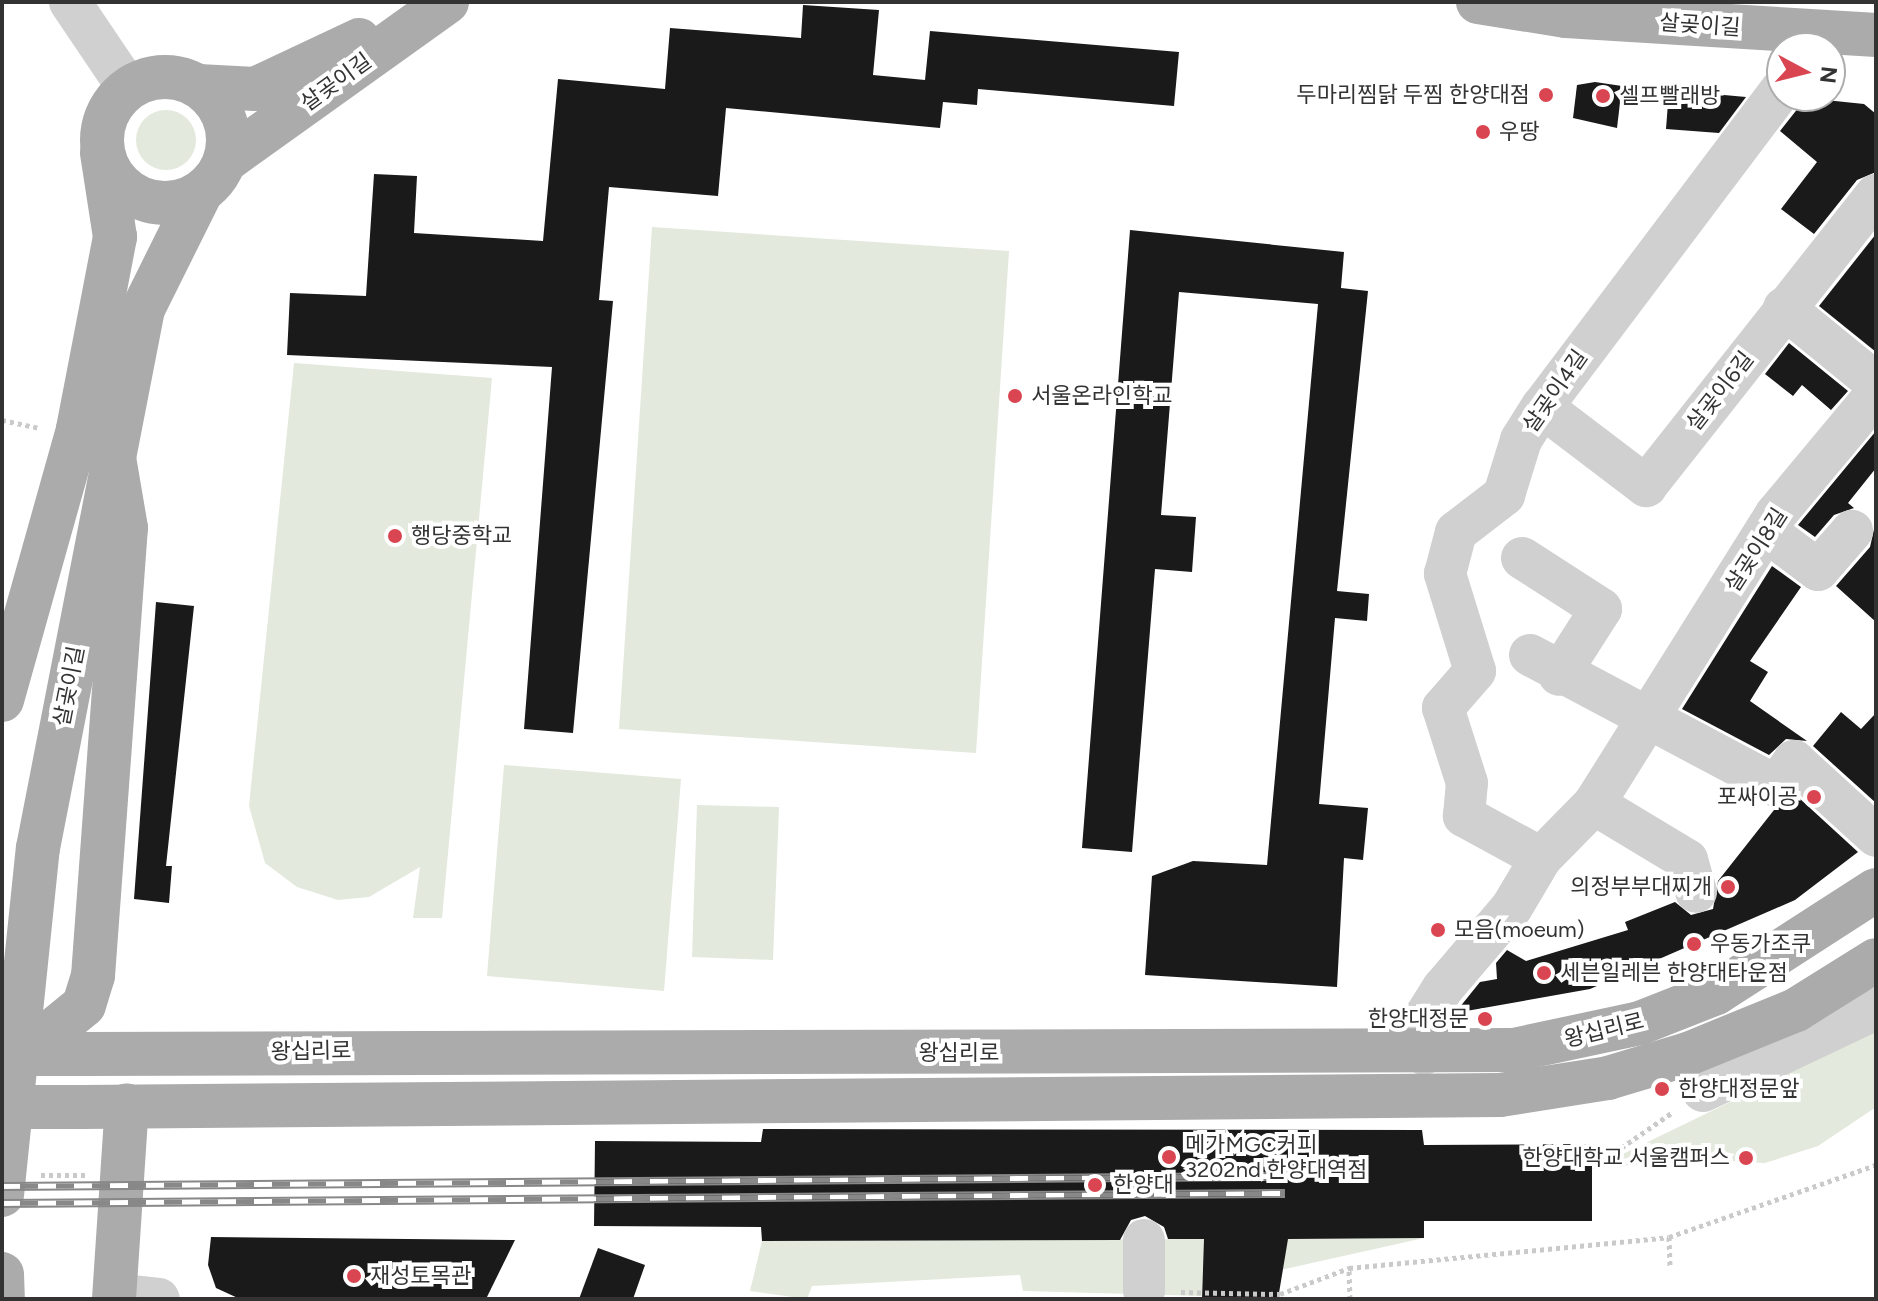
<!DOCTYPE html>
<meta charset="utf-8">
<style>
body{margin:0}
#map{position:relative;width:1878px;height:1301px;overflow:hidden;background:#fff;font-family:Figtree,"Noto Sans KR",sans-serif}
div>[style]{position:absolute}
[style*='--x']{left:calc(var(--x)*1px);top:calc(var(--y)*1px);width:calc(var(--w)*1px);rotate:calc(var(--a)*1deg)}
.green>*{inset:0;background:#e3e9dc}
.round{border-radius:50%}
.building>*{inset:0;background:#1a1a1a}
.path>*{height:5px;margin-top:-2.5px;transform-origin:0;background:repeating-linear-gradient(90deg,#cacaca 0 4px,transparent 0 8px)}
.minor>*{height:42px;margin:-21px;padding:0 21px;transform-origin:21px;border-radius:21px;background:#d0d0d0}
.major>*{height:44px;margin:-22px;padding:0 22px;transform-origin:22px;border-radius:22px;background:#ababab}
.major>.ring{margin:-22px;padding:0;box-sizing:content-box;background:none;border:44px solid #ababab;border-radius:50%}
.rail>*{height:9px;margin-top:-4.5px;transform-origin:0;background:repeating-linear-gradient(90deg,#fff 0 18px,#888 0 36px);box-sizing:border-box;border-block:2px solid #888}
.major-bridge>*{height:44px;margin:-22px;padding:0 22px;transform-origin:22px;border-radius:22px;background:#ababab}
.dots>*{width:22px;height:22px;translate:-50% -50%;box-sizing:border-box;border:4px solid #fff;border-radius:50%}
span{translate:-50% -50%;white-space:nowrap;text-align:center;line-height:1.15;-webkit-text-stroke:8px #fff;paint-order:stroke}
.street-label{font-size:22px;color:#333}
.poi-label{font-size:22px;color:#333}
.right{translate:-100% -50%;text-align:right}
.left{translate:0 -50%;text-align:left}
.frame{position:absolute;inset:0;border:4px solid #333;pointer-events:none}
.north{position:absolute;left:1766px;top:32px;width:80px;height:80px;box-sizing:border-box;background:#fff;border:2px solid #adadad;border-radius:50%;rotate:97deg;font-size:22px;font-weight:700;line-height:32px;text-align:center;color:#333}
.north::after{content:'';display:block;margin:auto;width:28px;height:36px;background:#d94551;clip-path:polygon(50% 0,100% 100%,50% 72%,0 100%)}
</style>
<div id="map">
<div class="green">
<div class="round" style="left:136px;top:110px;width:60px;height:60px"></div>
<div style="clip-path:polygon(652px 227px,1009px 251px,976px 753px,619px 729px)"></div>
<div style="clip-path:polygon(294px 363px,492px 378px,442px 918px,413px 918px,420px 867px,369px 897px,338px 900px,297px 887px,265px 863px,249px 806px)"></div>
<div style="clip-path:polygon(504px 765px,681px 779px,664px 991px,487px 976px)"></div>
<div style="clip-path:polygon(697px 805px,779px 807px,773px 960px,692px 957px)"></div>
<div style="clip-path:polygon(1876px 1031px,1876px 1107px,1818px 1146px,1765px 1163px,1690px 1159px,1592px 1169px)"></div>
<div style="clip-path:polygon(1424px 1238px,1285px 1269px,1203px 1267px,1202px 1296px,1023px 1291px,1020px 1275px,812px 1286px,807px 1299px,750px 1291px,762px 1241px)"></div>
</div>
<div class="building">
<div style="clip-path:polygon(803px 5px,879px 10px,873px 75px,925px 80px,930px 31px,1179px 52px,1174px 106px,978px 89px,977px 105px,943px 102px,940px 128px,726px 108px,718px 196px,609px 187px,599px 300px,613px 301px,573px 733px,524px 729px,552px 367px,287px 355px,290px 293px,366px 296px,374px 174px,417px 176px,414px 233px,543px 241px,558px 79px,665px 89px,670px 28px,801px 38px)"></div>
<div style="clip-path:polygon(1595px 82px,1622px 86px,1617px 128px,1573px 118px,1577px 85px)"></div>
<div style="clip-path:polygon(1669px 90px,1746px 97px,1719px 133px,1666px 129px)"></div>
<div style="clip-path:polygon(1806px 98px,1864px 104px,1876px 114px,1876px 172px,1857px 180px,1814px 234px,1781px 209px,1817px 162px,1780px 131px)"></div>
<div style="clip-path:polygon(1130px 230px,1344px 252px,1341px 288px,1368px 291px,1337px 591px,1369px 594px,1367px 621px,1335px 618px,1319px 804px,1368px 808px,1363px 860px,1344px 858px,1337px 987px,1145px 975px,1152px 876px,1193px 861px,1267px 865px,1318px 304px,1179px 292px,1161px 515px,1196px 517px,1192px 572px,1155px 569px,1132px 852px,1082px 848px)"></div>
<div style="clip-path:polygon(1876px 234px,1876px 352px,1819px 306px)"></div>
<div style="clip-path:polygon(1789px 343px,1848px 391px,1831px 410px,1802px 385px,1793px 396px,1765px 374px)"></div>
<div style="clip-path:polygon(1876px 431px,1876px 468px,1848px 503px,1854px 508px,1834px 515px,1815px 537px,1798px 525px)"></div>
<div style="clip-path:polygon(1875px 525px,1876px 526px,1876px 622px,1836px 586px,1870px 547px)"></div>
<div style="clip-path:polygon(1772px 566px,1801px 587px,1750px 661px,1768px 672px,1750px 701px,1807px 741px,1786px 739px,1769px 755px,1682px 709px)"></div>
<div style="clip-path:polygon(156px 602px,194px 606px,166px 866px,172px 866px,169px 903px,134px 899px)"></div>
<div style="clip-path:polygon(1841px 712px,1861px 729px,1876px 713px,1876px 803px,1813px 746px)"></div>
<div style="clip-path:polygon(1798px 797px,1858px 852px,1795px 900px,1590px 989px,1455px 1013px,1480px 982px,1497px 979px,1496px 963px,1507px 950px,1526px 961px,1628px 930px,1625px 922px,1675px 902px,1691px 915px,1713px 909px,1718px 881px,1774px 810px)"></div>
<div style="clip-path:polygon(763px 1129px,1422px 1130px,1424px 1145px,1592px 1144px,1592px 1221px,1424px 1221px,1424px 1238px,1288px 1239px,1278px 1299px,1202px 1299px,1204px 1239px,1168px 1239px,1164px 1227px,1145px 1216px,1131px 1220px,1120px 1240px,762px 1241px,761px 1227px,594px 1226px,595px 1141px,761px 1142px)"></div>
<div style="clip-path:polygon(211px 1237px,515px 1240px,486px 1299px,240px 1299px,216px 1288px,208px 1265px)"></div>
<div style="clip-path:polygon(598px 1248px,645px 1265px,633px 1299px,579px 1299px)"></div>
</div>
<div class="path">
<div style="--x:2;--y:420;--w:39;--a:12"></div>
<div style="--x:1595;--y:1166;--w:95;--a:-34.7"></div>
<div style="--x:41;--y:1175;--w:46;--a:0"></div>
<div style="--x:1669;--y:1237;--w:30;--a:88"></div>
<div style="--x:1181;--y:1292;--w:99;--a:1.2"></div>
<div style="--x:1280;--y:1294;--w:74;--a:-20.6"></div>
<div style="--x:1350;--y:1299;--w:31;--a:-92"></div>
<div style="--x:1349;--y:1268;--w:321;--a:-5.5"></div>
<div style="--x:1669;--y:1237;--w:219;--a:-19.2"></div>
</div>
<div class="minor">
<div style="--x:70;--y:2;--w:104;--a:56"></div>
<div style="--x:1784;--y:308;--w:119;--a:39.2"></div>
<div style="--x:1542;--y:407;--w:131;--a:37.2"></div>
<div style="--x:1646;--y:486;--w:371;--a:-51.7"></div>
<div style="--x:1766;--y:531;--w:65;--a:36.9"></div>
<div style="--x:1818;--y:570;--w:52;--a:-48.9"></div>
<div style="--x:1522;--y:558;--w:94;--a:32.8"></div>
<div style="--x:1601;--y:609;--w:78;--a:122.5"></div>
<div style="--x:1530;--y:655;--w:279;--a:28"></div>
<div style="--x:1776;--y:786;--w:31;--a:-54"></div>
<div style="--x:1794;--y:761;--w:111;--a:42.4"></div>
<div style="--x:1594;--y:804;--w:109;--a:31.1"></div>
<div style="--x:1687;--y:860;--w:33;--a:74"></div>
<div style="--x:1541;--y:858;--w:88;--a:-151.4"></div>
<div style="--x:1464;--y:816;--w:33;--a:-85"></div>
<div style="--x:1467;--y:783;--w:79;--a:-107.7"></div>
<div style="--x:1443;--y:708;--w:49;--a:-49.1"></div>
<div style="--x:1475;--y:671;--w:102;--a:-107.2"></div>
<div style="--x:1445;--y:574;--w:43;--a:-75.3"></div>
<div style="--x:1456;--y:532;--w:61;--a:-37.6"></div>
<div style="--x:1504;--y:495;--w:58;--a:-72.8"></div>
<div style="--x:1521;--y:440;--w:39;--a:-58"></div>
<div style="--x:1542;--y:407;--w:398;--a:-53"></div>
<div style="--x:1424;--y:1054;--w:39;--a:-87"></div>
<div style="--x:1426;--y:1015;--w:32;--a:-58"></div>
<div style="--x:1443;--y:988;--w:106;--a:-49.6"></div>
<div style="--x:1512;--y:907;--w:57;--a:-59.4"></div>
<div style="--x:1541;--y:858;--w:76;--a:-45.5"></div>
<div style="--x:1594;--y:804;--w:342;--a:-57.9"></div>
<div style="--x:1776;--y:514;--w:156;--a:-50.2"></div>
<div style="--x:1703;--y:1091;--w:191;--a:-25.4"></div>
<div style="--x:1144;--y:1240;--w:51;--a:90"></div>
<div style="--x:115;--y:1294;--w:44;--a:6.5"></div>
</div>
<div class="major">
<div style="--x:1478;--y:2;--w:89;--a:9"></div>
<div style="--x:1566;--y:16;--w:311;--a:3.5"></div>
<div class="ring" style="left:102px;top:77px;width:82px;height:82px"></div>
<div style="--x:198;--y:86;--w:57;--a:3"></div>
<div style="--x:255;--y:89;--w:115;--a:-25.2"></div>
<div style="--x:225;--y:161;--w:273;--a:-35.6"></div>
<div style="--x:2;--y:700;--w:281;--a:-74.3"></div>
<div style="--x:78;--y:429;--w:196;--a:-79.1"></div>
<div style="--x:115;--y:237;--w:85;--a:-98.8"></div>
<div style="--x:24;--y:1054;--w:77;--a:-39.2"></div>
<div style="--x:84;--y:1005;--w:30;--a:-73"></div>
<div style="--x:93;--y:976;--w:449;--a:-85.8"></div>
<div style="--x:126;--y:528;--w:71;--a:-99.7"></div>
<div style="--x:114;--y:458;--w:46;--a:-141.1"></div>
<div style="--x:84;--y:1054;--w:1430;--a:-0.16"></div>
<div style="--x:1514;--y:1050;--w:129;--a:-12.1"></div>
<div style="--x:1640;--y:1023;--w:82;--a:-21.5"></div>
<div style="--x:1716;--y:993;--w:190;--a:-32.8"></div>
<div style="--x:82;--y:1107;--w:1418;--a:-0.48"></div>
<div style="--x:1500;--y:1095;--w:109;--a:-8.9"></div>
<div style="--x:1608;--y:1078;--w:84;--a:-16.7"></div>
<div style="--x:1688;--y:1054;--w:117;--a:-22.2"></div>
<div style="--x:1796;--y:1010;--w:94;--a:-32"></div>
<div style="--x:2;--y:1195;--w:349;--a:-84.1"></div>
<div style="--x:38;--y:848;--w:549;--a:-78.98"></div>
<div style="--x:143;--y:309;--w:128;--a:-63.6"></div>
<div style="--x:2;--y:1274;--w:25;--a:88"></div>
<div style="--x:114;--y:1299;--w:194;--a:-86.2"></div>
</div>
<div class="rail">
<div style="--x:2;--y:1186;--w:1282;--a:-0.45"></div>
<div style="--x:2;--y:1203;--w:1283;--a:-0.45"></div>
</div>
<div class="major-bridge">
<div style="--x:2;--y:1054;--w:82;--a:0"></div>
<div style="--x:2;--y:1107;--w:80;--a:0"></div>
</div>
<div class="dots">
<div style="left:1546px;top:95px;background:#d94551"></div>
<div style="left:1603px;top:96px;background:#d94551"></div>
<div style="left:1483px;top:132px;background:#d94551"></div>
<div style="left:1015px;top:396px;background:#d94551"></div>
<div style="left:395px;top:536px;background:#d94551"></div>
<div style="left:1814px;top:797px;background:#d94551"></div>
<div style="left:1728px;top:887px;background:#d94551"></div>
<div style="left:1438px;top:930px;background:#d94551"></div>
<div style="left:1694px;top:944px;background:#d94551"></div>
<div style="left:1544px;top:973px;background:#d94551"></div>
<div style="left:1485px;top:1019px;background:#d94551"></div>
<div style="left:1662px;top:1089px;background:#d94551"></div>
<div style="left:1169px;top:1157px;background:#d94551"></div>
<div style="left:1746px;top:1158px;background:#d94551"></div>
<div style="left:1095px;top:1185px;background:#d94551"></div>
<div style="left:354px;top:1276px;background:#d94551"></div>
</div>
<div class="street-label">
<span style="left:1700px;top:25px;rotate:4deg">살곶이길</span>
<span style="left:336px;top:82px;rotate:-36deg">살곶이길</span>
<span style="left:1555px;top:391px;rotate:-55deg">살곶이4길</span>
<span style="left:1720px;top:391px;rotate:-52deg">살곶이6길</span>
<span style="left:1756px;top:550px;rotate:-57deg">살곶이8길</span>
<span style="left:69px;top:686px;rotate:-79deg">살곶이길</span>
<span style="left:1604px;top:1030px;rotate:-14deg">왕십리로</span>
<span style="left:311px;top:1051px;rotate:-1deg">왕십리로</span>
<span style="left:959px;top:1053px">왕십리로</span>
</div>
<div class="poi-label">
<span class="right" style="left:1530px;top:95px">두마리찜닭 두찜 한양대점</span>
<span class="left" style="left:1619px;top:96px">셀프빨래방</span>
<span class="left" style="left:1499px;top:132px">우땅</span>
<span class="left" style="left:1031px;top:396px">서울온라인학교</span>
<span class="left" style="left:411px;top:536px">행당중학교</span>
<span class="right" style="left:1798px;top:797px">포싸이공</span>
<span class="right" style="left:1712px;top:887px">의정부부대찌개</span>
<span class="left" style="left:1454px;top:930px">모음(moeum)</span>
<span class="left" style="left:1710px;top:944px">우동가조쿠</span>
<span class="left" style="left:1560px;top:973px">세븐일레븐 한양대타운점</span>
<span class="right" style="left:1469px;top:1019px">한양대정문</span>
<span class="left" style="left:1678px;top:1089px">한양대정문앞</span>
<span class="left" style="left:1185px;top:1157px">메가MGC커피<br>3202nd 한양대역점</span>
<span class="right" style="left:1730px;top:1158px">한양대학교 서울캠퍼스</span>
<span class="left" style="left:1113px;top:1185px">한양대</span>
<span class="left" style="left:370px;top:1276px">재성토목관</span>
</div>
<div class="frame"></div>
<div class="north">N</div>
</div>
